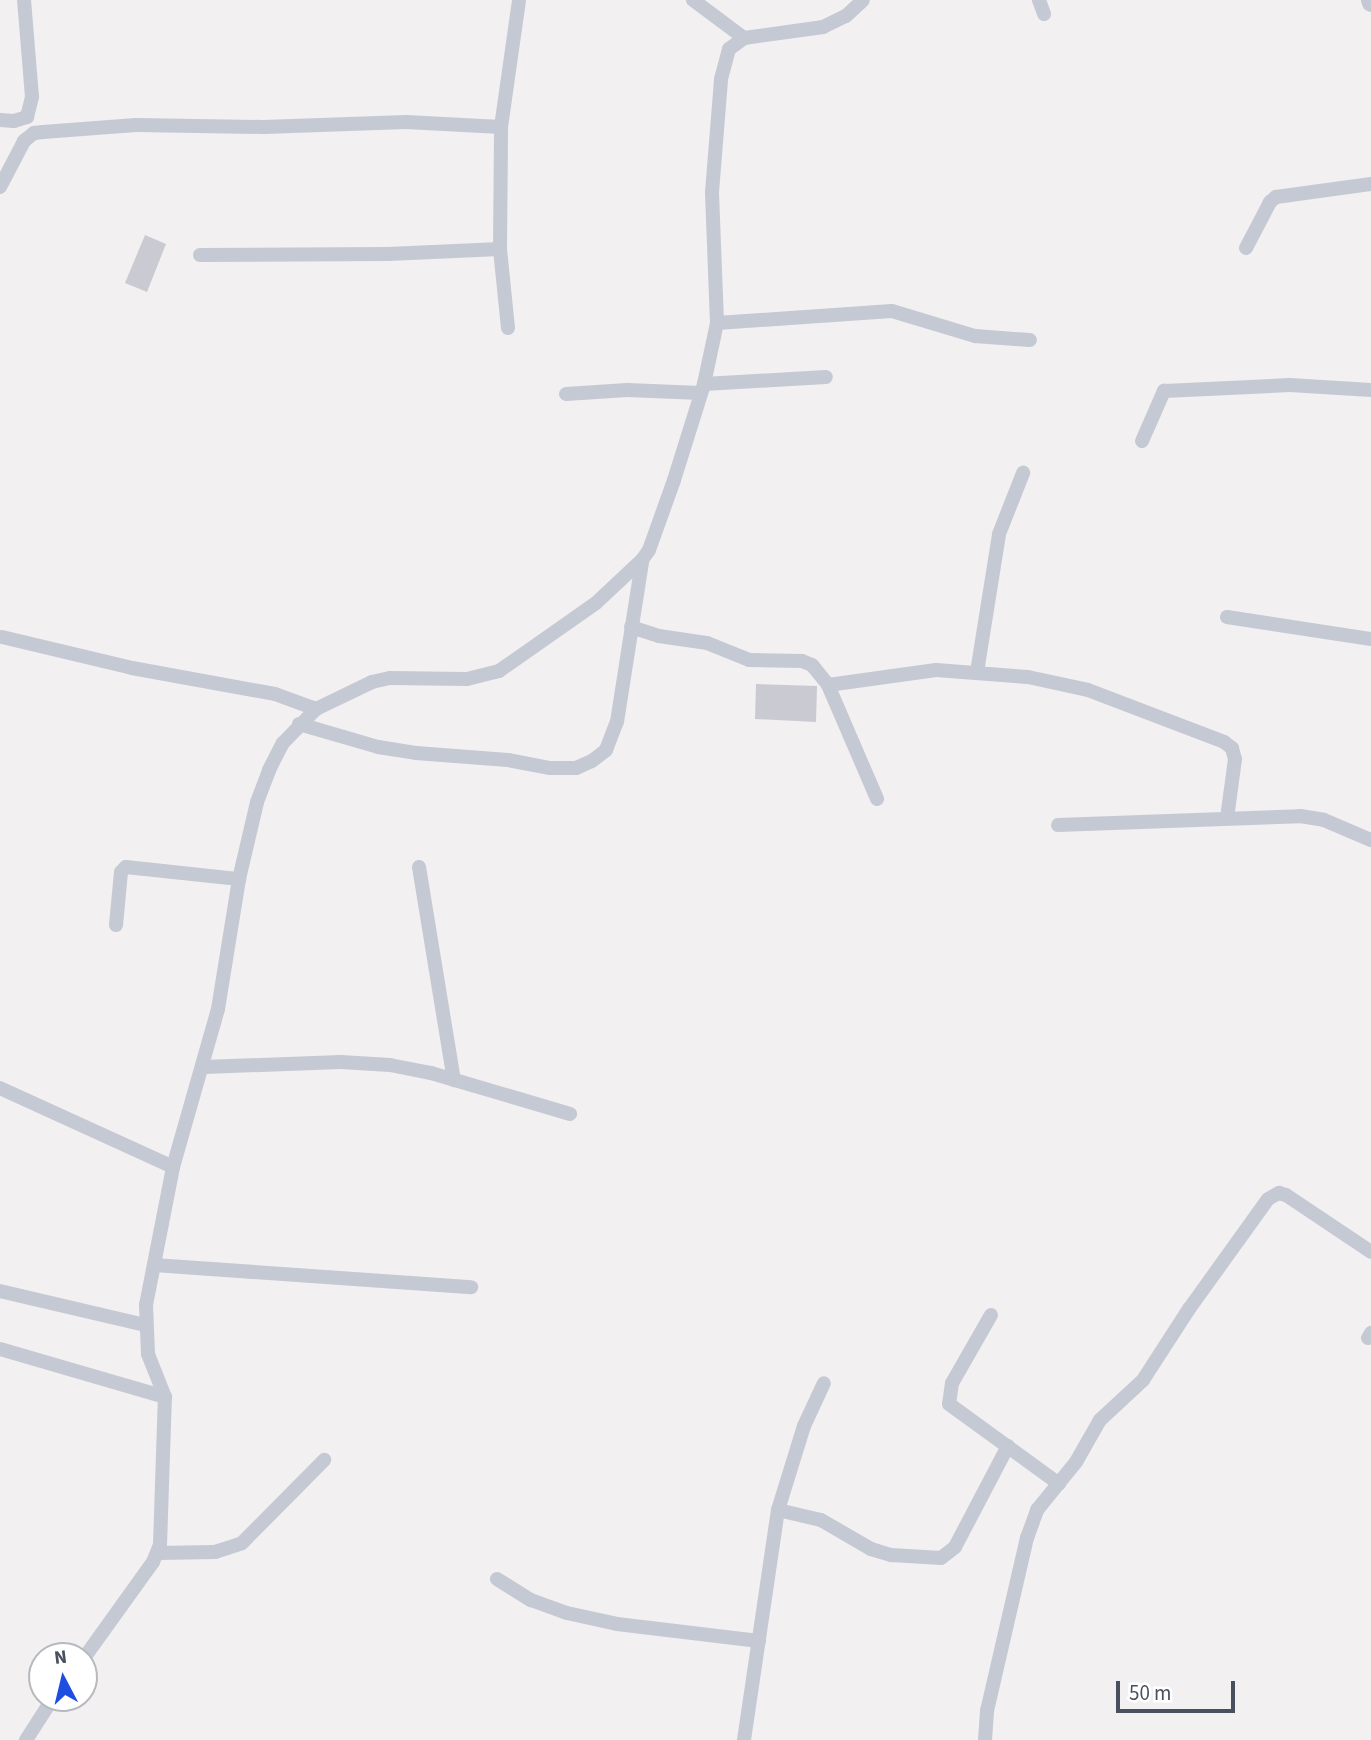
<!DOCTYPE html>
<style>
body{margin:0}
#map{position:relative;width:1371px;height:1740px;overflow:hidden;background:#f2f0f0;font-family:"Source Sans 3",sans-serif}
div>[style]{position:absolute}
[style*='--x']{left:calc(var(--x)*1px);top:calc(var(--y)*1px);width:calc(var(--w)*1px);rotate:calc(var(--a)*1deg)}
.building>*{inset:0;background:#cacbd2}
.minor>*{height:14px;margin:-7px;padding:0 7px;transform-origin:7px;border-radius:7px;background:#c4c9d4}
.tertiary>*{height:18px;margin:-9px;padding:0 9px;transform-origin:9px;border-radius:9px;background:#c4c9d4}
span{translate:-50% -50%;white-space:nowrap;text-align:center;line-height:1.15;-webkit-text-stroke:5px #fff;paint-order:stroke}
.north{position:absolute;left:28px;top:1642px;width:70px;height:70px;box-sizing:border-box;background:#fff;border:2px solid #b6b9be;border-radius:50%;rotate:353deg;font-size:19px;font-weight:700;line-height:28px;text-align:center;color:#484f5d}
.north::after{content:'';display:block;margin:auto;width:24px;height:32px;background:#1e4edf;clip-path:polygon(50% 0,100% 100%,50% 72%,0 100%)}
.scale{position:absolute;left:1116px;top:1681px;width:119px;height:32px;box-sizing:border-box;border:4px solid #484f5d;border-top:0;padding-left:9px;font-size:21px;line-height:24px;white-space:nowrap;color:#484f5d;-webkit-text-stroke:5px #fff;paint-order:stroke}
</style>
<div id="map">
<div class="building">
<div style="clip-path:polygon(145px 235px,166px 244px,147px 292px,125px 283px)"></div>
<div style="clip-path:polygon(756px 684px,817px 686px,816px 722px,755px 719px)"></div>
</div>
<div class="minor">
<div style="--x:693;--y:0;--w:64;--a:36.7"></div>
<div style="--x:1039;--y:0;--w:15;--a:70"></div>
<div style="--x:0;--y:120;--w:14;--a:4"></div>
<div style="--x:14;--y:121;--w:14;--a:-17"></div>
<div style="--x:27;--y:117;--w:21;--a:-76"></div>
<div style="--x:32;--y:97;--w:97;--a:-94.7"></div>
<div style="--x:0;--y:187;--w:52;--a:-62.4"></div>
<div style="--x:24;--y:141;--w:13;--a:-39"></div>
<div style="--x:34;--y:133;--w:9;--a:-6"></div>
<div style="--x:43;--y:132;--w:93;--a:-4.3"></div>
<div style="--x:136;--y:125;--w:128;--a:0.9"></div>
<div style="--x:264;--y:127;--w:142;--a:-2"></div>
<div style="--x:406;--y:122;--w:95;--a:3"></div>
<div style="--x:1246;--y:248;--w:52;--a:-62.4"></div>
<div style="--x:1270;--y:202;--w:8;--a:-40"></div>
<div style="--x:1276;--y:197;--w:96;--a:-7.8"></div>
<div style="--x:200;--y:255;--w:188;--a:-0.3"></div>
<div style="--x:388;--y:254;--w:112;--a:-2.6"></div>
<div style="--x:717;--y:323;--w:175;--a:-3.9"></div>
<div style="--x:892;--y:311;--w:87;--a:16.8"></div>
<div style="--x:975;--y:336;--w:55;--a:4.2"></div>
<div style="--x:508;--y:328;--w:79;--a:-95.8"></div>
<div style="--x:500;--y:249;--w:122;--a:-89.5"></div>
<div style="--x:501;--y:127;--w:128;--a:-81.9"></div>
<div style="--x:704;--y:384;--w:122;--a:-3.3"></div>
<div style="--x:566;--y:394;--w:61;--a:-3.8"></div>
<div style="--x:627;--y:390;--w:74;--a:2.3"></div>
<div style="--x:1142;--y:441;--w:55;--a:-66.3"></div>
<div style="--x:1164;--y:391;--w:126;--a:-2.7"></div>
<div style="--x:1290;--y:385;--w:81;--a:3.5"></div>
<div style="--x:1227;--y:617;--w:146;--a:8.7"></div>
<div style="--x:631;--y:627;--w:29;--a:18"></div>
<div style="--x:659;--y:636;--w:49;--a:8.3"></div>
<div style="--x:707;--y:643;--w:45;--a:22"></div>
<div style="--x:749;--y:660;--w:53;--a:1.1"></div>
<div style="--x:802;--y:661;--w:11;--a:22"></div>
<div style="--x:812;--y:665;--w:26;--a:51"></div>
<div style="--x:828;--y:685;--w:124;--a:66.7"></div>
<div style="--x:2;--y:637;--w:134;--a:13.4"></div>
<div style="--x:132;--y:668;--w:145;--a:10.3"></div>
<div style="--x:275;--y:694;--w:44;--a:20.1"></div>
<div style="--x:977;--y:672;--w:140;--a:-80.9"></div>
<div style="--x:999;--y:534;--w:66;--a:-68.5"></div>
<div style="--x:828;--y:685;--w:109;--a:-7.9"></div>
<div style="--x:936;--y:670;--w:92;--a:4.4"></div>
<div style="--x:1028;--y:677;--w:61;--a:12.2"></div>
<div style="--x:1088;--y:690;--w:146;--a:20.9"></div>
<div style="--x:1224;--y:742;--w:10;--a:37"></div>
<div style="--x:1232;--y:748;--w:11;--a:75"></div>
<div style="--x:1235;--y:759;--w:60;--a:97.7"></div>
<div style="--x:299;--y:724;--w:82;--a:16.2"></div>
<div style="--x:378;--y:747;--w:38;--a:9"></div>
<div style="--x:416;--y:753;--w:92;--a:4.4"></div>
<div style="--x:508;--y:760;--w:43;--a:10.8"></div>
<div style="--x:550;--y:768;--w:26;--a:0"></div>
<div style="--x:576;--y:768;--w:17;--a:-24"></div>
<div style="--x:592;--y:761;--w:18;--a:-38"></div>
<div style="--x:606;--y:750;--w:30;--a:-69"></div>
<div style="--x:617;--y:722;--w:162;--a:-81.1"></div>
<div style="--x:1058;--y:825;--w:242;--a:-2.1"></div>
<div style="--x:1300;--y:816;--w:24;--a:9"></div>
<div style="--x:1324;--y:820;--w:51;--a:23.1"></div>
<div style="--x:419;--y:867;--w:216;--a:80.7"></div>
<div style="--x:116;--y:925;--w:53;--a:-84.6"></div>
<div style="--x:121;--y:872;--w:7;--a:-45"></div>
<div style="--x:126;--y:867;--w:114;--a:6.1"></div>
<div style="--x:204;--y:1067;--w:137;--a:-2.1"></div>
<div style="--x:341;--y:1062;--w:49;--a:3.5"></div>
<div style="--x:390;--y:1065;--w:42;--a:11"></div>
<div style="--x:431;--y:1073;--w:145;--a:16.4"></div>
<div style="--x:0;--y:1088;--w:190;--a:24.5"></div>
<div style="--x:154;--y:1265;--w:318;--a:4"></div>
<div style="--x:0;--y:1291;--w:149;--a:13.2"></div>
<div style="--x:991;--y:1315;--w:78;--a:119.8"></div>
<div style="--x:952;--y:1383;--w:21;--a:98"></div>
<div style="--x:949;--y:1404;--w:136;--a:36"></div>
<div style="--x:1368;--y:1338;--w:6;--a:-59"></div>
<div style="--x:0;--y:1349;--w:172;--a:16.2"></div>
<div style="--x:778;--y:1510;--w:44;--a:13.1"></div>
<div style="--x:821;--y:1520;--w:58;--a:30.1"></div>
<div style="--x:871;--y:1549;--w:21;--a:17"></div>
<div style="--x:891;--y:1555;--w:50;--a:3.4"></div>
<div style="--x:941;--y:1558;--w:18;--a:-38"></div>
<div style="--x:955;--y:1547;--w:114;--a:-62.3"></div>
<div style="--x:158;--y:1553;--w:57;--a:-1"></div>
<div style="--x:215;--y:1552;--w:28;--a:-18"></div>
<div style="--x:242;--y:1543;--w:117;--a:-45.3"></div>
<div style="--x:497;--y:1579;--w:40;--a:32"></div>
<div style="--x:531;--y:1600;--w:38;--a:20"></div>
<div style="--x:567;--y:1613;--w:51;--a:12.4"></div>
<div style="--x:617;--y:1624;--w:143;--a:6.8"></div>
<div style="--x:84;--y:1658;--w:118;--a:-54.3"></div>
<div style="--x:153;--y:1562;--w:18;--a:-68"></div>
<div style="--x:160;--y:1545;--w:148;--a:-88.1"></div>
<div style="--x:165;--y:1397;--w:46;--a:-111.6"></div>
<div style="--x:148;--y:1354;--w:49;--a:-92.3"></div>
<div style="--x:146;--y:1305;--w:141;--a:-78.9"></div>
<div style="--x:173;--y:1167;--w:164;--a:-74.1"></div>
<div style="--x:218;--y:1009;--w:132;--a:-80.8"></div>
<div style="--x:239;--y:879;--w:79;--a:-76.8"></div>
<div style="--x:257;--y:802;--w:34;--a:-69"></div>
<div style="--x:269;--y:770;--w:30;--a:-63"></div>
<div style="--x:283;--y:743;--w:47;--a:-45.9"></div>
<div style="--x:316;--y:709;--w:62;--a:-25.7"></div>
<div style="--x:372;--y:682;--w:18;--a:-13"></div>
<div style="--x:390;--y:678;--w:77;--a:0.7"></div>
<div style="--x:467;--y:679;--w:33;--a:-14"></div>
<div style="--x:499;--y:671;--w:118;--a:-35"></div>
<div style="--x:596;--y:603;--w:63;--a:-43.1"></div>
<div style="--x:642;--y:560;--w:12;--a:-55"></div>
<div style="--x:649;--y:550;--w:74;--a:-70.3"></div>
<div style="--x:674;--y:480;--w:101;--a:-72.6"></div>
<div style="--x:704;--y:384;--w:62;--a:-78"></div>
<div style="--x:717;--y:323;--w:131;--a:-92.2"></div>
<div style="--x:712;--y:192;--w:113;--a:-85.4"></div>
<div style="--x:721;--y:79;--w:31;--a:-75"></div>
<div style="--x:729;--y:49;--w:19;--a:-36"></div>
<div style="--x:744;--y:38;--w:80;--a:-7.9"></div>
<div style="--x:823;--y:27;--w:25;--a:-26"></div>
<div style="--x:846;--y:16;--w:23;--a:-43"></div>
<div style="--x:26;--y:1740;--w:50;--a:-57.3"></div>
<div style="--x:744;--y:1740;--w:232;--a:-81.6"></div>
<div style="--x:778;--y:1510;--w:88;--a:-72.8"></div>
<div style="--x:804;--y:1426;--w:47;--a:-65.1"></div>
<div style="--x:985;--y:1740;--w:29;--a:-86"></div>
<div style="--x:987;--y:1711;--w:178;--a:-77"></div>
<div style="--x:1027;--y:1538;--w:30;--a:-70"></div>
<div style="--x:1037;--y:1510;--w:62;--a:-50.9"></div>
<div style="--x:1076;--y:1462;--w:48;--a:-60.3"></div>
<div style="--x:1100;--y:1420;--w:59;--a:-42.9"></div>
<div style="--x:1143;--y:1380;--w:85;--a:-57.1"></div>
<div style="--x:1189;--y:1309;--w:135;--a:-54.3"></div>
<div style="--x:1268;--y:1199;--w:13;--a:-29"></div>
<div style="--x:1279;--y:1193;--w:7;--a:16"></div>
<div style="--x:1286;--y:1195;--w:102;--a:33.8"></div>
</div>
<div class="tertiary">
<div style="--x:1370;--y:0;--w:3;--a:72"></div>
</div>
<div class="north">N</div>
<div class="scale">50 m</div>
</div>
